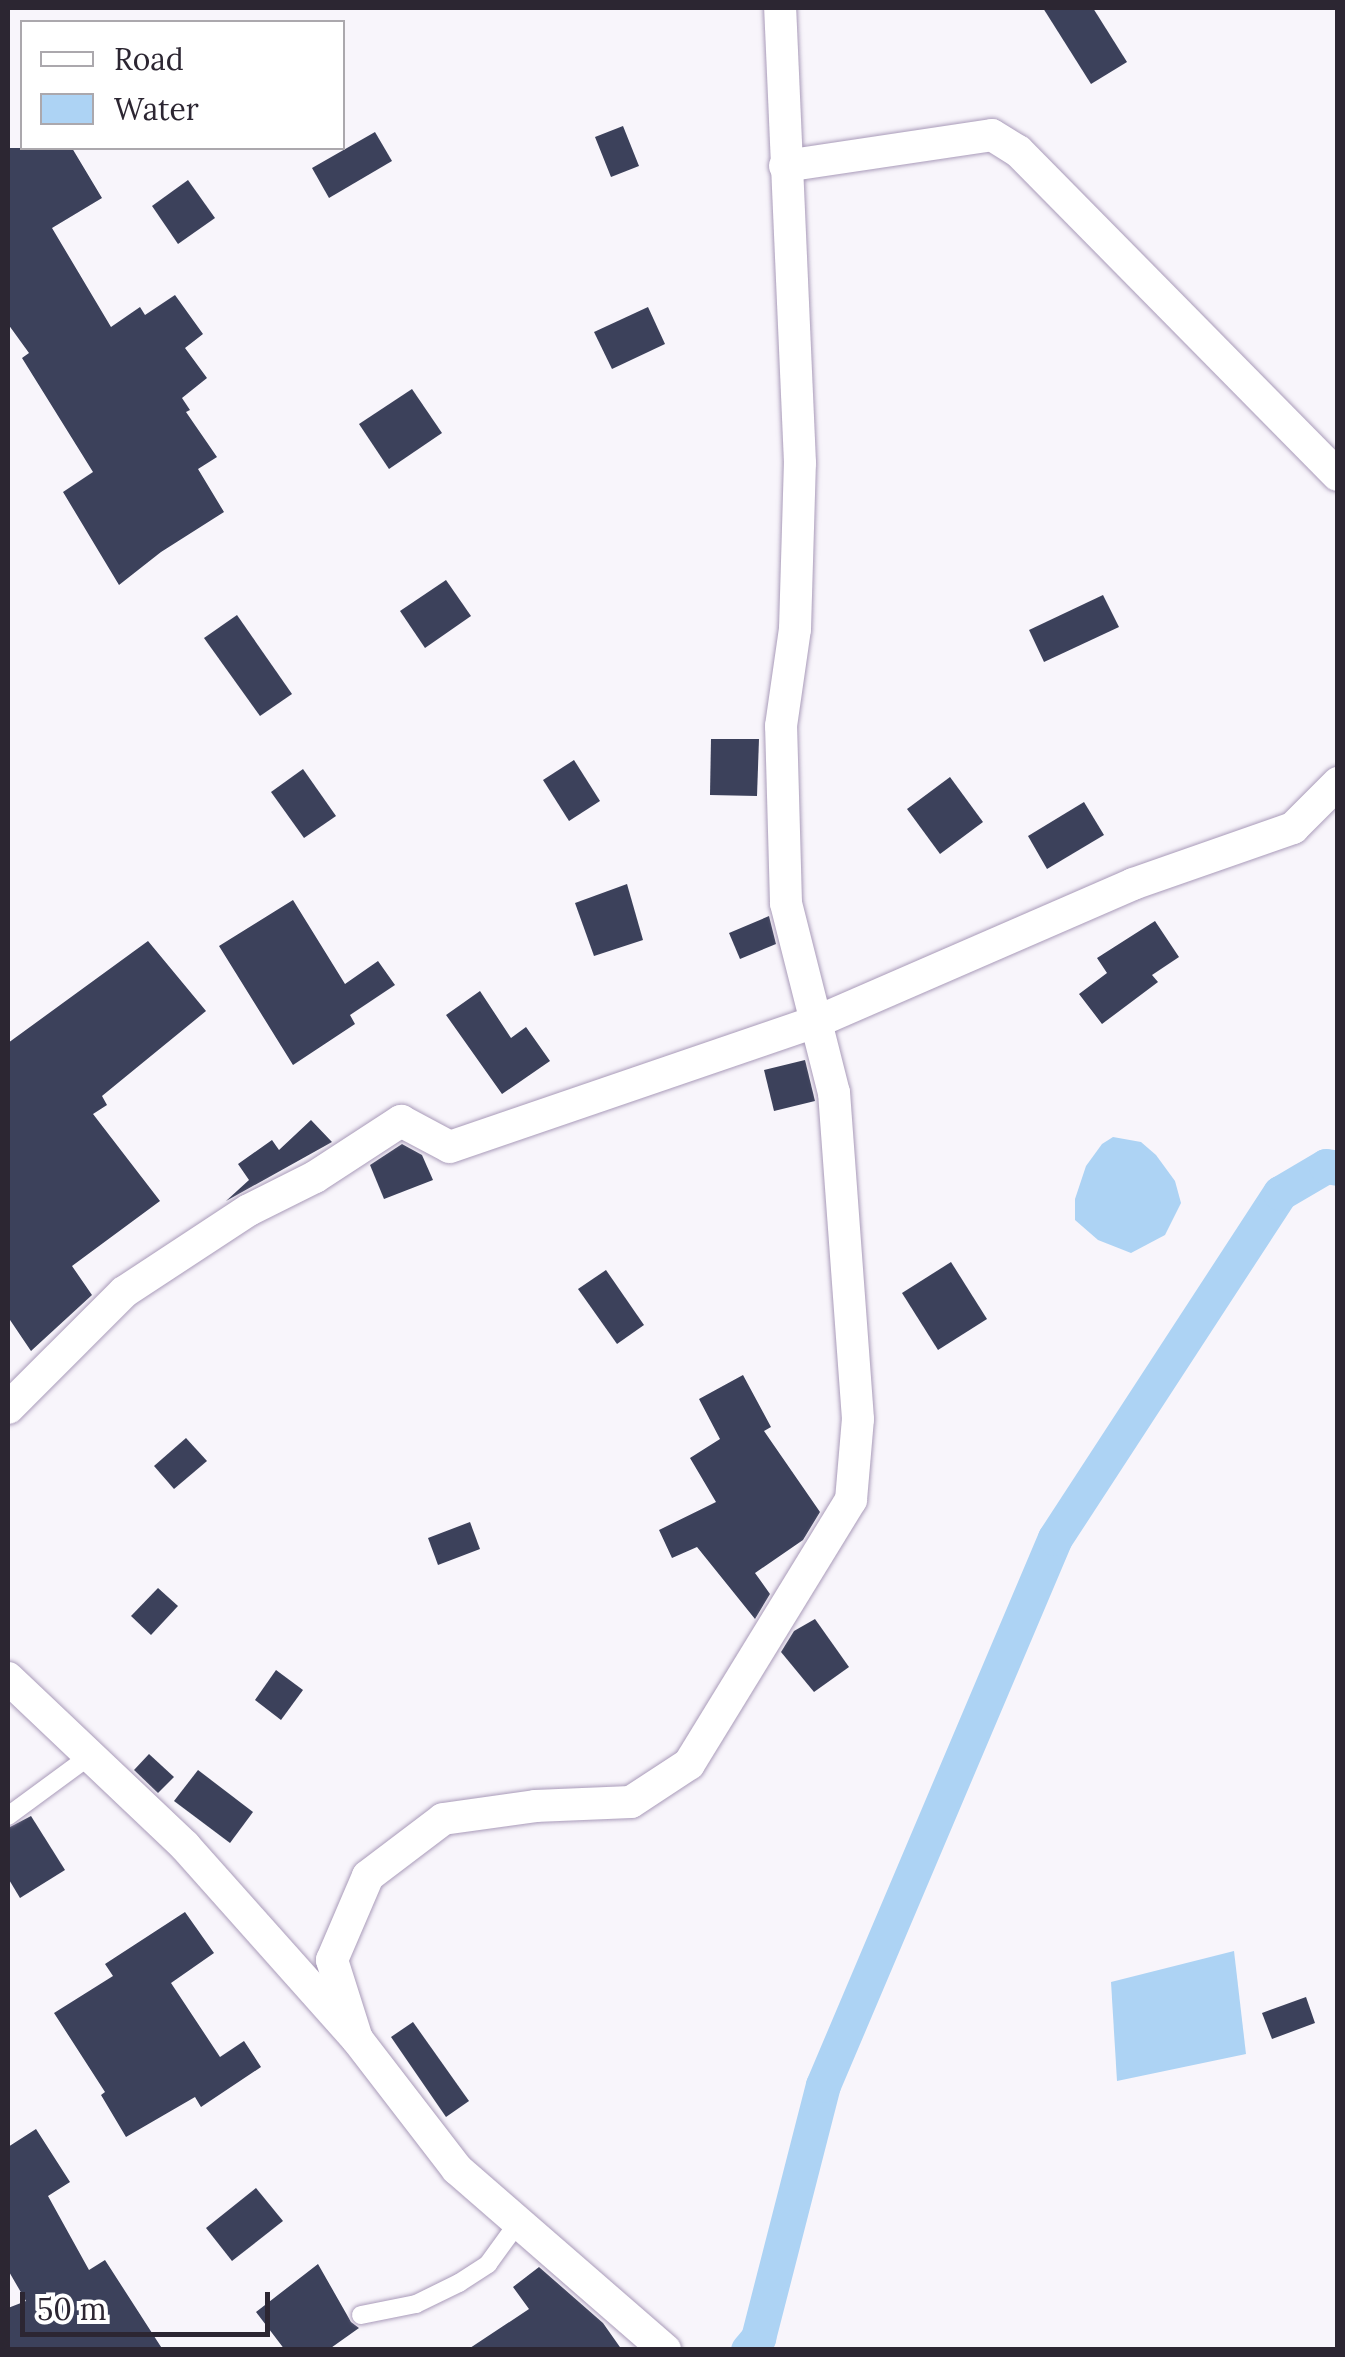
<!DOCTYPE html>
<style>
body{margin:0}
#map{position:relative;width:1345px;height:2357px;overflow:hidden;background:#f8f5fb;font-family:Lora,serif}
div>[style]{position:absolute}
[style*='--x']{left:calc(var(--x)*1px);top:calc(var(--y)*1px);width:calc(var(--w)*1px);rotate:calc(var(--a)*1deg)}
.water>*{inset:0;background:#add3f4}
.canal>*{height:35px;margin:-17.5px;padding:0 17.5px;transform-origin:17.5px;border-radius:17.5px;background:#add3f4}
.building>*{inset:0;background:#3c415b}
.roads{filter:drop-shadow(0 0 2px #a99bb9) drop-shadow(0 0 2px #a99bb9)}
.service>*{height:18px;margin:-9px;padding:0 9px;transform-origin:9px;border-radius:9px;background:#fff}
.minor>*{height:32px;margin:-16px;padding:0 16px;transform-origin:16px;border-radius:16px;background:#fff}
span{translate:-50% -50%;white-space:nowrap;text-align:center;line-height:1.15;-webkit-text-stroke:10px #fff;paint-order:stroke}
.frame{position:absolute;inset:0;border:10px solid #2c2632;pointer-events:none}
.legend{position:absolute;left:20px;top:20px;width:325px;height:130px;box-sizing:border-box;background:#fff;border:2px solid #aba8ad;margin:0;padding:12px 18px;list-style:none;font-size:30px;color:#2c2632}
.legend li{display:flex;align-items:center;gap:20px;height:50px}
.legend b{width:50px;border:2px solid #aba8ad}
.scale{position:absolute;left:20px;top:2292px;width:250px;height:45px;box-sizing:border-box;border:5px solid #2c2632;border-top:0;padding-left:12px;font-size:30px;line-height:35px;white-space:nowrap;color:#2c2632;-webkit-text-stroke:8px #fff;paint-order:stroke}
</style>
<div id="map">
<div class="water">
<div style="clip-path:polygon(1113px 1137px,1141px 1142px,1156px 1155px,1175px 1181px,1181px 1203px,1165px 1235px,1131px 1253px,1098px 1240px,1075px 1220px,1075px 1199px,1086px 1166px,1102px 1144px)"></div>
<div style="clip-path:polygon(1234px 1951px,1246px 2054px,1117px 2081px,1111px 1982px)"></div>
</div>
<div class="canal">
<div style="--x:748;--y:2350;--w:16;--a:-50"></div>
<div style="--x:758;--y:2338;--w:261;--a:-75.6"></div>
<div style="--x:823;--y:2085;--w:594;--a:-67.02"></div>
<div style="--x:1055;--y:1538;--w:412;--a:-56.9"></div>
<div style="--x:1280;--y:1193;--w:53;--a:-30.4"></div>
<div style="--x:1326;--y:1166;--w:12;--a:9"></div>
</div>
<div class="building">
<div style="clip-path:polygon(1043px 8px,1093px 8px,1127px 62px,1091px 84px)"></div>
<div style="clip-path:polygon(623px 126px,639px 166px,611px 177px,595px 137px)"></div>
<div style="clip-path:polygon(375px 132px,392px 161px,329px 198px,312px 168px)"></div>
<div style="clip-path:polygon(8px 148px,72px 148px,102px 198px,52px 228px,111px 327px,140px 307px,145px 315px,175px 295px,203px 334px,185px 348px,207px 378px,182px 398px,190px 410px,186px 412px,217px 457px,198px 469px,224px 512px,161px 552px,119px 585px,63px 492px,93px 472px,22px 358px,29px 353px,8px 324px)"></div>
<div style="clip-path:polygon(188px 180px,215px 218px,178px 244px,152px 206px)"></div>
<div style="clip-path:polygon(648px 307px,665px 344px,612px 369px,594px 332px)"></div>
<div style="clip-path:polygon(412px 389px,442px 433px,389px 469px,359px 424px)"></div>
<div style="clip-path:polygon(446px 580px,471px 616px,425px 648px,400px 611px)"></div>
<div style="clip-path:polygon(1103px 595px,1119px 627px,1044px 662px,1029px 630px)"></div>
<div style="clip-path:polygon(237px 615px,292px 694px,260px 716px,204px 638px)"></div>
<div style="clip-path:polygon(711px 739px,759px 739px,757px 796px,710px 795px)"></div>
<div style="clip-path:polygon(574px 760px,600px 801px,569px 821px,543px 780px)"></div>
<div style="clip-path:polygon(303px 769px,336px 816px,304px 838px,271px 792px)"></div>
<div style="clip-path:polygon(950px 777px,983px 822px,940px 854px,907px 809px)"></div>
<div style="clip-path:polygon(1084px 802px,1104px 835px,1047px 869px,1028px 836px)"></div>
<div style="clip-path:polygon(627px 884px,643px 940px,594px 956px,575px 903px)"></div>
<div style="clip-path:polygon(293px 900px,345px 984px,378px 961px,395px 985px,350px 1015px,355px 1024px,293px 1065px,219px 946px)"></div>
<div style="clip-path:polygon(769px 916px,776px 944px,740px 959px,729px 933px)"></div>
<div style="clip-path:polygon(1155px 921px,1179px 957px,1152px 975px,1158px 982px,1102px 1024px,1079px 994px,1107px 973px,1097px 958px)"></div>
<div style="clip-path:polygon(148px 941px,206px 1011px,102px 1096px,107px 1105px,93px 1114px,160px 1201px,72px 1266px,92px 1295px,31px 1351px,8px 1317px,8px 1043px)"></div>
<div style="clip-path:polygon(480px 991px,511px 1038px,526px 1027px,550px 1061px,502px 1094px,446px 1015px)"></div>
<div style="clip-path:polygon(805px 1060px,815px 1101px,774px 1111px,764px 1070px)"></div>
<div style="clip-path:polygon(311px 1120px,332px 1142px,226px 1201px,249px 1180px,238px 1164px,272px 1140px,279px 1150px)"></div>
<div style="clip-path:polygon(402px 1144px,422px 1155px,433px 1180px,384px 1199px,370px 1165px)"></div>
<div style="clip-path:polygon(951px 1262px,987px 1319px,938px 1350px,902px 1293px)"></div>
<div style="clip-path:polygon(606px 1270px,644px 1325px,617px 1344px,578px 1289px)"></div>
<div style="clip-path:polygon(743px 1375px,771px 1427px,764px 1431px,820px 1512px,803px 1540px,755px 1573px,770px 1594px,755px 1619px,697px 1547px,672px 1558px,659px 1530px,716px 1502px,690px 1458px,720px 1439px,699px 1399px)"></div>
<div style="clip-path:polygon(186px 1438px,207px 1461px,174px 1489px,154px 1466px)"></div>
<div style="clip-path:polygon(470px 1522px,480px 1549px,438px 1565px,428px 1538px)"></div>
<div style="clip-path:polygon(158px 1588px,178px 1606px,151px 1635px,131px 1616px)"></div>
<div style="clip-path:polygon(815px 1619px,849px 1667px,814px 1692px,781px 1652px,794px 1631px)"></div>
<div style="clip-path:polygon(276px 1670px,303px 1690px,281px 1720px,255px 1700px)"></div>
<div style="clip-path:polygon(149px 1754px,174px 1777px,158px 1793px,134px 1770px)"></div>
<div style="clip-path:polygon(198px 1770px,253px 1812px,230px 1843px,174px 1801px)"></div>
<div style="clip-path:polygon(31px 1816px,65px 1870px,20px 1898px,8px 1878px,8px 1828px)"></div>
<div style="clip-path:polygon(185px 1912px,214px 1953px,171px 1983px,220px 2057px,244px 2041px,261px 2067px,201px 2107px,195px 2097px,126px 2137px,101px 2095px,105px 2092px,54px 2013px,113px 1976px,105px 1964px)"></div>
<div style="clip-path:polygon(1306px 1997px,1315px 2023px,1272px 2039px,1262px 2013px)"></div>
<div style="clip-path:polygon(413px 2022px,469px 2101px,446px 2117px,391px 2037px)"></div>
<div style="clip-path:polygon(36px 2129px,70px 2182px,48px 2196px,89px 2270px,105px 2260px,163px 2350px,8px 2350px,8px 2308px,26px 2301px,8px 2270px,8px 2147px)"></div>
<div style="clip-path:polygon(256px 2188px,283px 2221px,232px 2261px,206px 2228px)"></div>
<div style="clip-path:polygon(318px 2264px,351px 2322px,359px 2328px,328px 2350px,285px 2350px,256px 2312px)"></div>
<div style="clip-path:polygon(539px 2267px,603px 2323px,622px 2350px,467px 2350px,529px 2309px,513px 2287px)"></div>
</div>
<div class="roads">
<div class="service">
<div style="--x:8;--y:1816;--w:103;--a:-36.3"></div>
<div style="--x:361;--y:2315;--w:56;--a:-11.3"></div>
<div style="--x:416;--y:2304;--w:48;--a:-26"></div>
<div style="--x:459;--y:2283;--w:35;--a:-33"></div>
<div style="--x:488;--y:2264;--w:54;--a:-54"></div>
</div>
<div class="minor">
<div style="--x:785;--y:166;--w:209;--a:-8.5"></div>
<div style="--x:992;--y:135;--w:31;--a:32"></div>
<div style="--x:1018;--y:151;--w:455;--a:45.4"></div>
<div style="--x:8;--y:1408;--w:164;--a:-45"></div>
<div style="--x:124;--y:1292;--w:149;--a:-33.3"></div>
<div style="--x:249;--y:1210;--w:74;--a:-26.6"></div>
<div style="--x:315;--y:1177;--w:103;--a:-33.1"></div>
<div style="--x:401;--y:1121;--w:55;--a:28"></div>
<div style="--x:450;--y:1147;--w:387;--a:-18.9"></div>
<div style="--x:816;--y:1022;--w:346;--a:-23.5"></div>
<div style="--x:1133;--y:884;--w:170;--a:-19.3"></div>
<div style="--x:1293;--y:828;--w:64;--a:-45"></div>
<div style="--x:8;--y:1678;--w:244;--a:43.5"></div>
<div style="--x:185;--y:1846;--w:259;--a:48.3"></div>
<div style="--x:357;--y:2039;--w:164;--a:52.4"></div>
<div style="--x:457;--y:2169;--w:276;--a:41"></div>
<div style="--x:357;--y:2039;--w:83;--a:-107.6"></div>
<div style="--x:332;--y:1960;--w:91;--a:-66.8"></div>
<div style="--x:368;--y:1876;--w:94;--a:-37.2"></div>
<div style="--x:443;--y:1819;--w:93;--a:-8"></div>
<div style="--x:535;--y:1806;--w:96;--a:-2.4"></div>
<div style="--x:631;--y:1802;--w:69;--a:-33.2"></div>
<div style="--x:689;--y:1764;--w:310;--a:-58.5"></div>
<div style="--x:851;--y:1500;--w:81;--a:-85.1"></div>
<div style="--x:858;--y:1419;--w:327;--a:-94.2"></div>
<div style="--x:834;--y:1093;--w:196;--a:-104.2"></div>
<div style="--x:786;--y:903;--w:177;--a:-91.6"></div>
<div style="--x:781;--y:726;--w:98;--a:-81.8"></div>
<div style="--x:795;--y:629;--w:166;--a:-88.3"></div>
<div style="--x:800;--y:463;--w:455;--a:-92.5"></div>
</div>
</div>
<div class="frame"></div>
<ul class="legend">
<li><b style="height:12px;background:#fff"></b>Road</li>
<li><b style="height:28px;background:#add3f4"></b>Water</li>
</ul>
<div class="scale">50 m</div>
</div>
